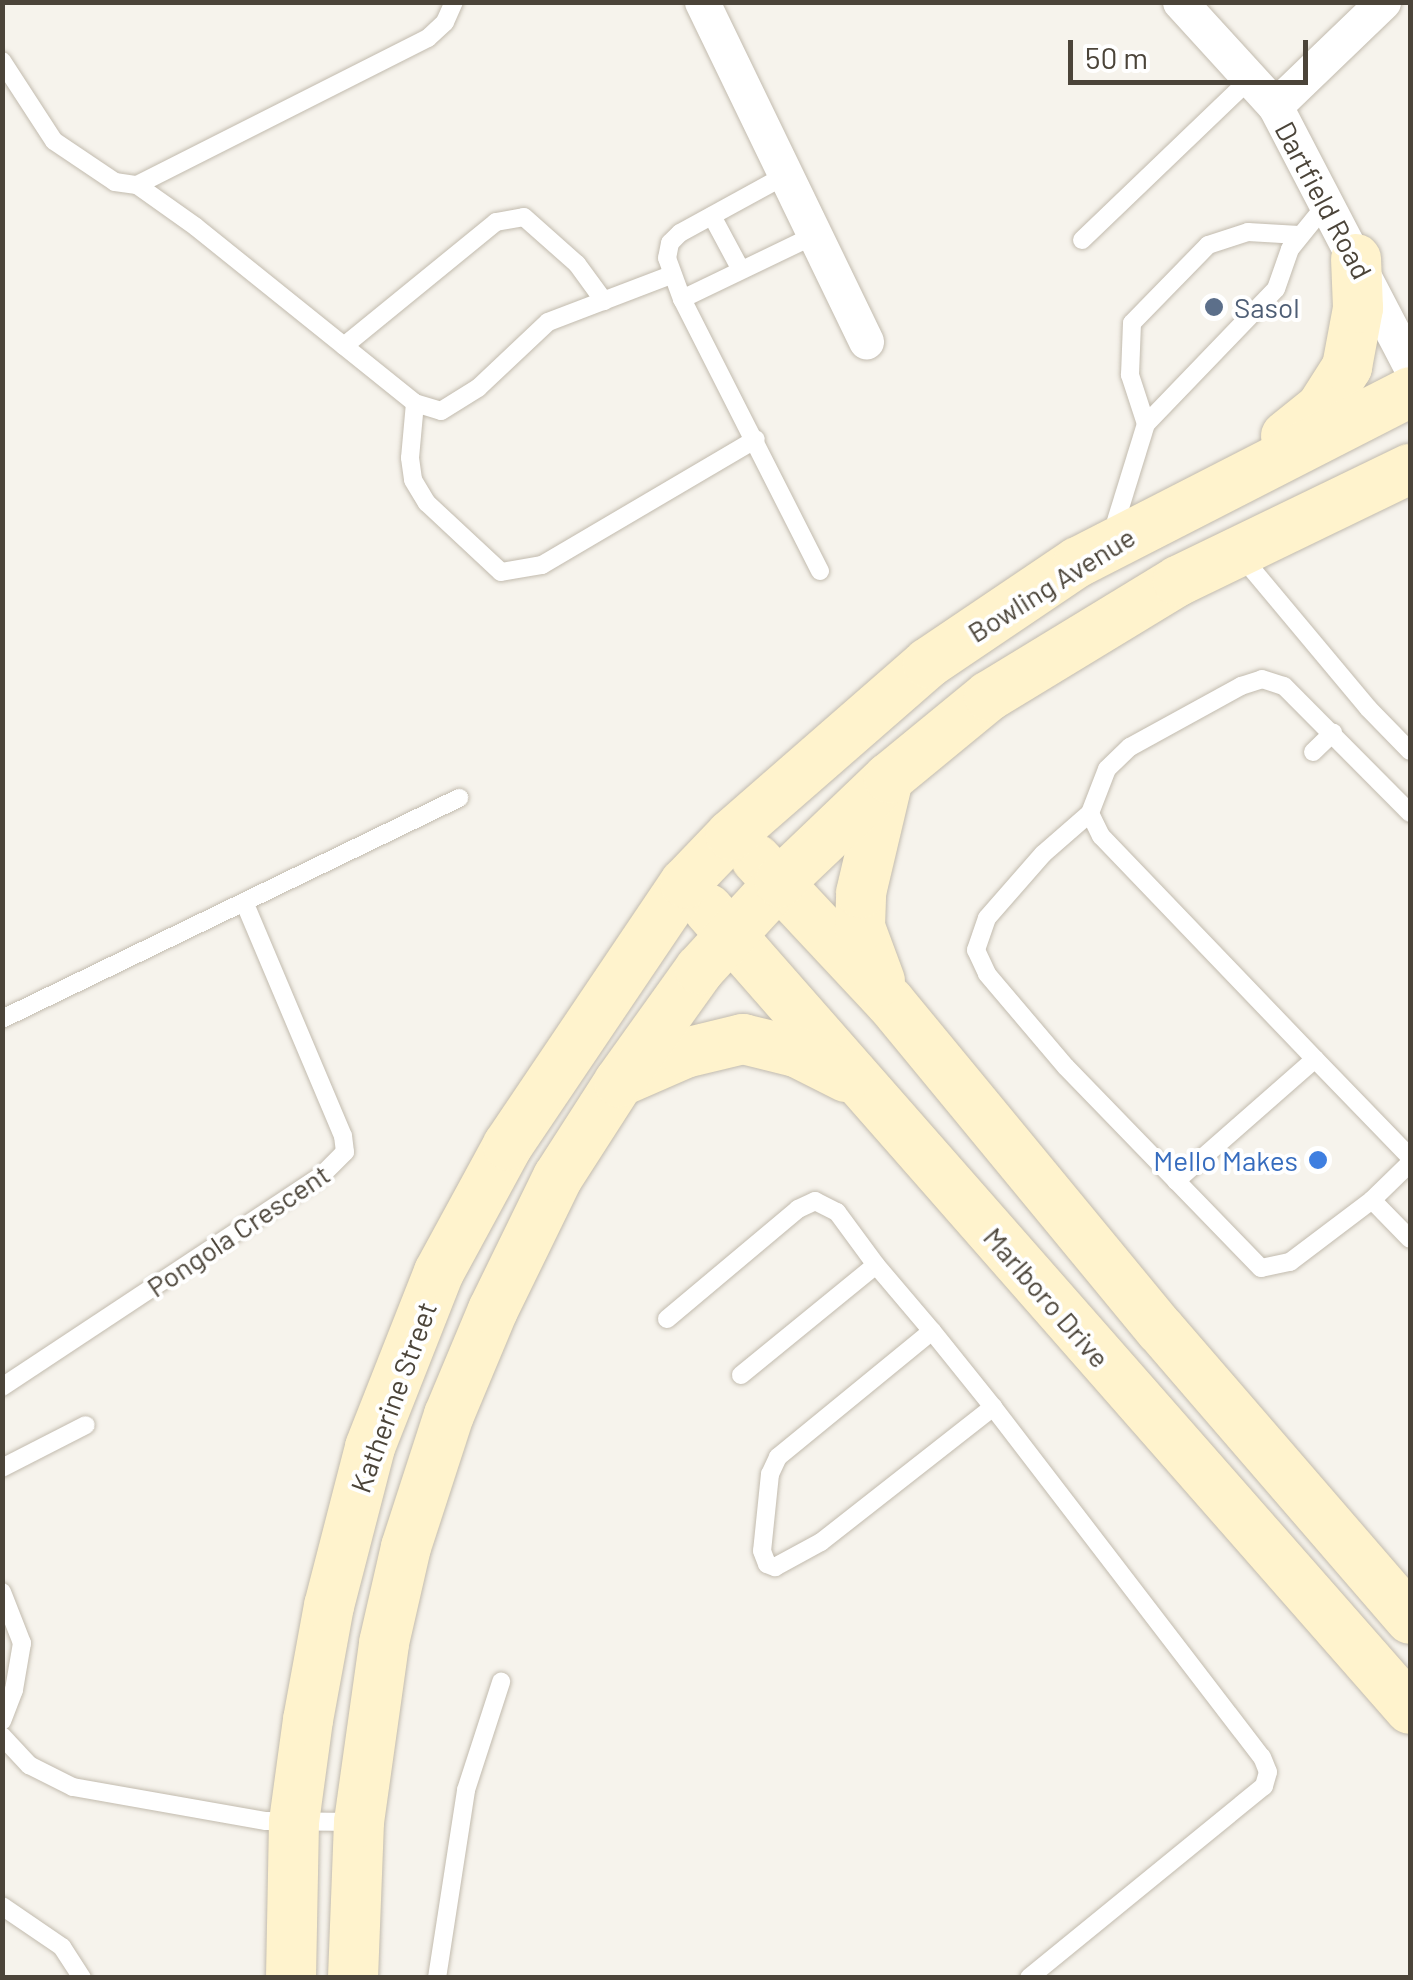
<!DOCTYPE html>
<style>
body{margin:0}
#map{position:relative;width:1413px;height:1980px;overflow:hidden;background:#f6f3ec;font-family:Barlow,sans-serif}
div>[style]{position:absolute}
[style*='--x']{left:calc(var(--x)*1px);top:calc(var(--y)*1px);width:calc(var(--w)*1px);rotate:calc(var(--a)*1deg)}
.roads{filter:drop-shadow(0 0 2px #c2bbae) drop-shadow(0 0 2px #c2bbae)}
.lane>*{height:18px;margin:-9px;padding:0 9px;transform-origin:9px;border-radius:9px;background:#fff}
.street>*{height:35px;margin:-17.5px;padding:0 17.5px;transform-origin:17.5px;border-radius:17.5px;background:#fff}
.secondary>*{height:50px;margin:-25px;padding:0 25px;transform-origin:25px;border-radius:25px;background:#fff3cd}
.dots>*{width:28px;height:28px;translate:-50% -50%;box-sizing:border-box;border:5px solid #fff;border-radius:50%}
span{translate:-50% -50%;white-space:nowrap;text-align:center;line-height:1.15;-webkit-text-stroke:8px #fff;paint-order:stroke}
.street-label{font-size:28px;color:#4b4439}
.service-label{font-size:28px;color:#4e5e75}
.left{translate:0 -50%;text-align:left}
.shop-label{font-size:28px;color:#366cbe}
.right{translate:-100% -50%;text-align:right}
.frame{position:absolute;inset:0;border:5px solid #4b4439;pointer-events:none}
.scale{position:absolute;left:1068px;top:40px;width:240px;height:45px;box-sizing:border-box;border:5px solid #4b4439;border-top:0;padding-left:12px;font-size:30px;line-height:35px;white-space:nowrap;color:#4b4439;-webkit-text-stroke:8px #fff;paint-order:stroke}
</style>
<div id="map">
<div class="roads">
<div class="lane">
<div style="--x:2;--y:61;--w:95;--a:57"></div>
<div style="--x:54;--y:141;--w:73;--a:33.9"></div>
<div style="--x:115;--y:182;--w:22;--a:8"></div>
<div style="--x:137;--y:185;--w:72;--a:35.4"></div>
<div style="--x:196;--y:227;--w:281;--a:38.8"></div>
<div style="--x:415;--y:403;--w:27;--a:17"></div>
<div style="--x:441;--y:411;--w:44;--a:-31.9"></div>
<div style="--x:478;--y:388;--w:96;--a:-43.3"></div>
<div style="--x:548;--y:322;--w:132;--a:-20.9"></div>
<div style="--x:786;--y:175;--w:121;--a:151.3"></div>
<div style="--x:680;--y:233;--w:14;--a:135"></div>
<div style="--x:670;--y:243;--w:15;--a:101"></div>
<div style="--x:667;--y:258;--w:44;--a:69.9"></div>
<div style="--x:682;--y:299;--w:305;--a:63.1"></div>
<div style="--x:137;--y:185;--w:326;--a:-26.8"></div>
<div style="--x:428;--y:38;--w:23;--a:-43"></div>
<div style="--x:445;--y:22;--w:22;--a:-66"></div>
<div style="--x:712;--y:216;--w:61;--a:61.8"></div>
<div style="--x:1082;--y:240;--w:233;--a:-43.8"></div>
<div style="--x:682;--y:299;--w:145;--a:-25.7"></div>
<div style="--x:344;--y:346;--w:196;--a:-39.2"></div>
<div style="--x:496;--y:222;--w:28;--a:-10"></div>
<div style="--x:524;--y:217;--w:71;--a:41.6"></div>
<div style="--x:577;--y:264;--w:46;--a:53.9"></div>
<div style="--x:415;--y:403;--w:55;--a:95.2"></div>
<div style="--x:410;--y:458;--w:22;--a:82"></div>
<div style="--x:413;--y:480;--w:27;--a:59"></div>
<div style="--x:427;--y:503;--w:101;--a:43"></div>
<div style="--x:501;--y:572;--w:42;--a:-9.7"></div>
<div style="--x:542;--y:565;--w:248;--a:-30.5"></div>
<div style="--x:1146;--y:424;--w:52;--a:-108.1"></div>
<div style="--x:1130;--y:375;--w:52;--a:-87.8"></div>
<div style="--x:1132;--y:323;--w:109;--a:-45.7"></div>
<div style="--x:1208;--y:245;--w:42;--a:-18"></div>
<div style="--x:1248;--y:232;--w:51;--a:3.4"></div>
<div style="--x:1111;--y:537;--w:118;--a:-72.8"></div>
<div style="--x:1146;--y:424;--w:187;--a:-46.1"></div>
<div style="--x:1276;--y:289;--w:42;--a:-70.7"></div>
<div style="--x:1290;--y:249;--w:60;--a:-51"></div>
<div style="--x:1241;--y:556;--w:198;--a:50.1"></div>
<div style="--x:1368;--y:708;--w:60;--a:45.7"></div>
<div style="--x:1313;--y:752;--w:28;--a:-44"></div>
<div style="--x:1090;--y:813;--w:62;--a:138.9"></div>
<div style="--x:1043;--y:854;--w:85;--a:131.2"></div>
<div style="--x:987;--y:918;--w:34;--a:109"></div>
<div style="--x:976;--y:950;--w:26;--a:65"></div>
<div style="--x:987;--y:974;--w:122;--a:49.7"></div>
<div style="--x:1066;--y:1067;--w:280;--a:45.9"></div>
<div style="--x:1261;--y:1268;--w:30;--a:-12"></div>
<div style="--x:1290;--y:1262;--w:103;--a:-37.1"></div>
<div style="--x:1372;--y:1200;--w:53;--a:-44.2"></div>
<div style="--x:2;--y:1019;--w:508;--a:-25.81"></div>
<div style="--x:1315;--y:1059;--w:309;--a:-133.8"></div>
<div style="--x:1101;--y:836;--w:25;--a:-116"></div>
<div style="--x:1090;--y:813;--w:47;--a:-68.9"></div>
<div style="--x:1107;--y:769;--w:32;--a:-44"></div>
<div style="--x:1130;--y:747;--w:127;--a:-28.8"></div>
<div style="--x:1241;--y:686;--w:22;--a:-18"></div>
<div style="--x:1262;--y:679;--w:23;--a:18"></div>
<div style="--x:1284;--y:686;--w:179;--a:45.2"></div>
<div style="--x:1176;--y:1181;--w:185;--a:-41.3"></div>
<div style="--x:1315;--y:1059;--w:136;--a:45.9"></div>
<div style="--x:1372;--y:1200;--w:54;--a:45.7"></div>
<div style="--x:667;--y:1319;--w:171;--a:-40"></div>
<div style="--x:798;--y:1209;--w:19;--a:-25"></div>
<div style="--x:815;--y:1201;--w:25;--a:27"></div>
<div style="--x:837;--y:1212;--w:66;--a:53.7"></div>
<div style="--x:932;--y:1331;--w:97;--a:51.2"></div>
<div style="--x:741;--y:1375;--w:174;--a:-39.2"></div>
<div style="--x:876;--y:1265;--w:87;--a:49.7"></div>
<div style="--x:932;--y:1331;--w:199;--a:140.7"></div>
<div style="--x:778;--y:1457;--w:19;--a:115"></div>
<div style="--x:770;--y:1474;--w:77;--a:95.9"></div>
<div style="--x:762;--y:1551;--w:14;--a:69"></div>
<div style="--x:767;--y:1564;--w:9;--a:21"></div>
<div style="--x:775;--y:1567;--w:52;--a:-28.5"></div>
<div style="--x:821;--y:1542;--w:219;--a:-38.1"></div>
<div style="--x:993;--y:1407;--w:441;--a:52.5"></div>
<div style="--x:1262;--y:1757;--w:16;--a:68"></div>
<div style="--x:1268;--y:1772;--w:15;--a:106"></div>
<div style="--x:1264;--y:1786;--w:303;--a:140.8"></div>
<div style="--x:2;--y:1387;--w:382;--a:-33.5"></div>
<div style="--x:321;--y:1176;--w:34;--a:-45"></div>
<div style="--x:345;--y:1152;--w:16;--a:-97"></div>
<div style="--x:343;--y:1136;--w:254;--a:-112.9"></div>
<div style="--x:2;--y:1468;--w:94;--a:-27.1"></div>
<div style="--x:2;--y:1592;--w:55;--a:68.6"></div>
<div style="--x:22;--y:1643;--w:48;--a:99.7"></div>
<div style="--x:14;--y:1690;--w:33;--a:111"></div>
<div style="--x:2;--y:1736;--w:40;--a:47"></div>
<div style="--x:29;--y:1765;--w:49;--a:26.6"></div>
<div style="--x:73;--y:1787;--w:196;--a:10"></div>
<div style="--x:266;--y:1821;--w:89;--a:0.6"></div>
<div style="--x:2;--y:1906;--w:73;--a:34.3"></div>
<div style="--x:62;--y:1947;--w:37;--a:57"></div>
<div style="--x:437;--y:1978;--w:190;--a:-81.2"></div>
<div style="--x:466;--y:1790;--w:114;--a:-72"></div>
</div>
<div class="street">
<div style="--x:702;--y:2;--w:377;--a:64.2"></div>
<div style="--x:1180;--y:2;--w:141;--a:47.6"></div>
<div style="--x:1275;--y:106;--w:292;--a:62.5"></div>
<div style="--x:1275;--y:106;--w:150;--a:-43.9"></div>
</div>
<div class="secondary">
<div style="--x:1286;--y:436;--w:45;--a:-38.7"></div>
<div style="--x:1321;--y:408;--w:49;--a:-57.6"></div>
<div style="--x:1347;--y:367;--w:60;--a:-79.4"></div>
<div style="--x:1358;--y:308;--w:49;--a:-92.3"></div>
<div style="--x:756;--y:859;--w:196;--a:46.9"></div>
<div style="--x:890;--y:1002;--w:424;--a:50.5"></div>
<div style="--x:1160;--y:1329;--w:383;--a:49.2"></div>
<div style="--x:708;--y:909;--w:1064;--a:48.73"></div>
<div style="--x:880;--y:981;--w:58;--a:-110.3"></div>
<div style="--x:860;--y:927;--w:34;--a:-88"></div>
<div style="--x:861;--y:893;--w:113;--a:-76.7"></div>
<div style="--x:621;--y:1081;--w:70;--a:-23.6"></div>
<div style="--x:685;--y:1053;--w:60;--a:-13.6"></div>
<div style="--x:743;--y:1039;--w:55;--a:13.8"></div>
<div style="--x:796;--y:1052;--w:56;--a:26.6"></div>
<div style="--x:291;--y:1978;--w:156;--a:-88.9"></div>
<div style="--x:294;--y:1822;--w:103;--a:-82.2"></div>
<div style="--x:308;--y:1720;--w:116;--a:-79.6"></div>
<div style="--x:329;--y:1606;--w:164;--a:-75.5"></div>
<div style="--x:370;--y:1447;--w:188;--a:-68.5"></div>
<div style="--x:439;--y:1272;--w:145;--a:-61.5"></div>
<div style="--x:508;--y:1145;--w:316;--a:-56"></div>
<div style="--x:685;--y:883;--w:66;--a:-46.2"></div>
<div style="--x:731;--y:835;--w:262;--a:-41.1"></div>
<div style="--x:928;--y:663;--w:181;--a:-34"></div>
<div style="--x:1078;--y:562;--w:373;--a:-27.1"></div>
<div style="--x:353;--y:1978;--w:156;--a:-87.8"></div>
<div style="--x:359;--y:1822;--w:181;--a:-82"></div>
<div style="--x:384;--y:1643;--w:98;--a:-77.1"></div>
<div style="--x:406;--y:1547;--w:139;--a:-72"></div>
<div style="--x:449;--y:1415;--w:114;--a:-67.3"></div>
<div style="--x:493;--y:1310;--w:148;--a:-64"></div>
<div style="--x:558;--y:1177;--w:113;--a:-57.3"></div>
<div style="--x:619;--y:1082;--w:139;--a:-54.4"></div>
<div style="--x:700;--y:969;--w:118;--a:-47.4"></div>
<div style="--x:780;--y:882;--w:151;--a:-43.7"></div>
<div style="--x:889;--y:778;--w:129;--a:-39.4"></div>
<div style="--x:989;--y:696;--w:221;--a:-31.3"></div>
<div style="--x:1178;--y:581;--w:258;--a:-25.8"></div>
</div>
</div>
<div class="dots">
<div style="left:1214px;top:307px;background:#5c6f8a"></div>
<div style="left:1318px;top:1160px;background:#3f7fe0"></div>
</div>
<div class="street-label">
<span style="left:1324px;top:200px;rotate:62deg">Dartfield Road</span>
<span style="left:1051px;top:584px;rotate:-32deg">Bowling Avenue</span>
<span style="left:238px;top:1230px;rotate:-34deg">Pongola Crescent</span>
<span style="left:1047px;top:1297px;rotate:49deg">Marlboro Drive</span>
<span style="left:393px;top:1397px;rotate:-70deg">Katherine Street</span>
</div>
<div class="service-label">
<span class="left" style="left:1234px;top:307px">Sasol</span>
</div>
<div class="shop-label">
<span class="right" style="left:1298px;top:1160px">Mello Makes</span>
</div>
<div class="frame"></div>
<div class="scale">50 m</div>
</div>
